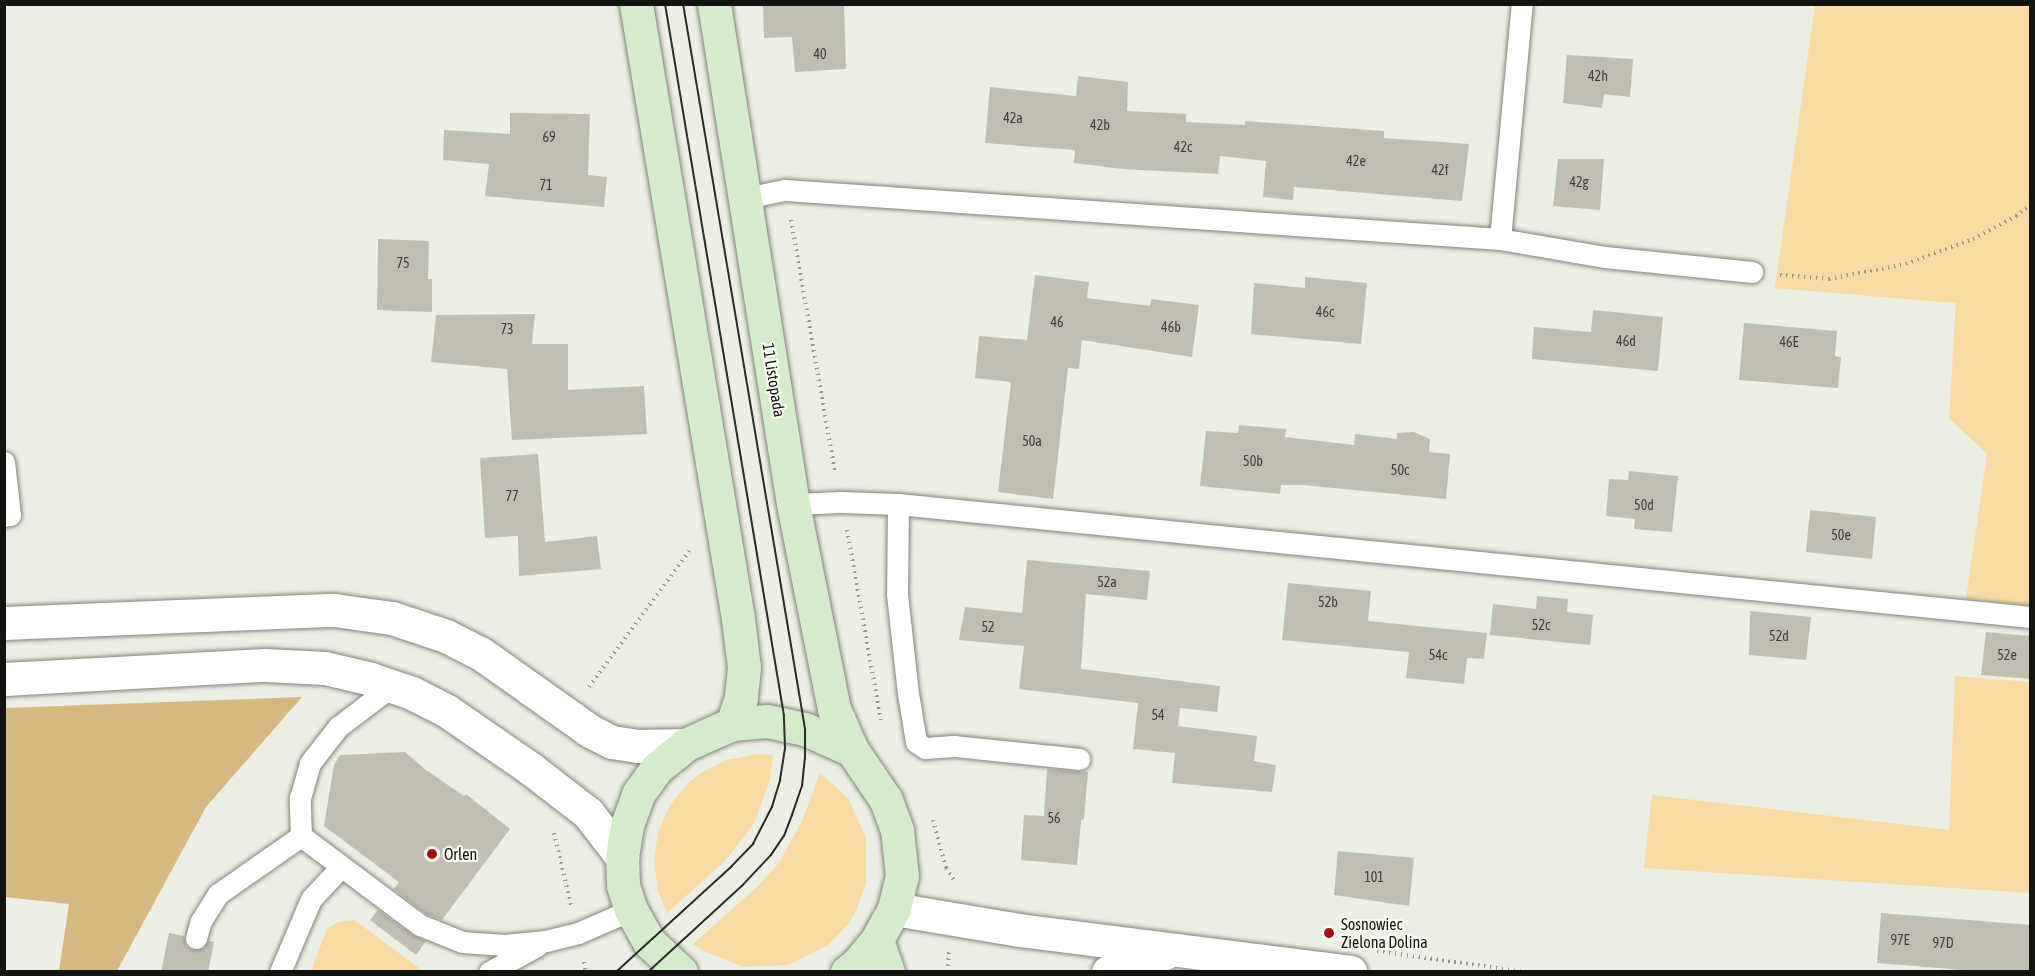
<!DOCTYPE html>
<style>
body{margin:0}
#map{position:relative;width:2035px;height:976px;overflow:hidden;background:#ecefe3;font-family:"Asap Condensed",sans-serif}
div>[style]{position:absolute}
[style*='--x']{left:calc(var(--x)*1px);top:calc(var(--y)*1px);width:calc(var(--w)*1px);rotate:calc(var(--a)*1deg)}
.green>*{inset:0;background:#f9daa2}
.forest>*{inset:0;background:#d7b880}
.building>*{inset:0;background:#c0beb2}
.path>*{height:4px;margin-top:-2px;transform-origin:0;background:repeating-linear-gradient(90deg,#95978e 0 1.5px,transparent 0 6px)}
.roads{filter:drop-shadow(0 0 2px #808378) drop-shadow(0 0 2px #808378)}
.lane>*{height:21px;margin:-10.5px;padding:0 10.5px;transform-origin:10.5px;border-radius:10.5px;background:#fff}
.street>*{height:33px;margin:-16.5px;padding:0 16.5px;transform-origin:16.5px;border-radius:16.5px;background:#fff}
.secondary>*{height:33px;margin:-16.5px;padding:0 16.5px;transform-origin:16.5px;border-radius:16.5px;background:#d5ecca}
.tram>*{height:1.5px;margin:-0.75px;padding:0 0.75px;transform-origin:0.75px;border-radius:0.75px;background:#2a2b26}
.dots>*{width:16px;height:16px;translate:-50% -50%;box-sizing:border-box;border:3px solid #fafdf1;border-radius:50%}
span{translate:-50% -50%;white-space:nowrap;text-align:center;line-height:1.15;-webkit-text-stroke:4.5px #fafdf1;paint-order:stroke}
.number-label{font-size:14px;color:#3e3e38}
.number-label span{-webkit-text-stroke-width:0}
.street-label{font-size:16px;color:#12130f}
.poi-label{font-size:16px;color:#12130f}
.left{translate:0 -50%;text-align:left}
.frame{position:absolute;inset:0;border:6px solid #12130f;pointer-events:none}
</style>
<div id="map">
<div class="green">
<div style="clip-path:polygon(1815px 5px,2030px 5px,2030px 605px,1966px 599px,1987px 454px,1949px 418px,1956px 303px,1775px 288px)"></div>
<div style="clip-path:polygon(1955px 676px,2030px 682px,2030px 893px,1644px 868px,1652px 795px,1949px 830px)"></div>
<div style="clip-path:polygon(757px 754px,773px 755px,770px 780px,754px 824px,725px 861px,667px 913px,658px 891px,654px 862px,658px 832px,670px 805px,689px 782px,701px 773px,727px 760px)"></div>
<div style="clip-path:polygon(820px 773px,848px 798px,866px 838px,866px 883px,856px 911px,848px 924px,828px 945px,788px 965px,743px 967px,702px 950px,693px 944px,758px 886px,779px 863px,802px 821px)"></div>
<div style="clip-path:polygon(354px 920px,372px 933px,423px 971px,311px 971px,327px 929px,338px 922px)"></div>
</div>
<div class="forest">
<div style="clip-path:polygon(302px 697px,206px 807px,117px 971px,59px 971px,69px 904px,5px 897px,5px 708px)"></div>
</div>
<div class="building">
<div style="clip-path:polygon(763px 4px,844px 4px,846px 69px,795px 72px,792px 37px,764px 38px)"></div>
<div style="clip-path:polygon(1567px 55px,1633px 59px,1630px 97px,1604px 94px,1602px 108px,1563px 103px)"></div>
<div style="clip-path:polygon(1078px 76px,1128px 82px,1127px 111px,1186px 114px,1186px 122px,1245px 125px,1245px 121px,1384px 131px,1384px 138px,1469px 144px,1462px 201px,1294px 187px,1293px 200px,1263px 197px,1266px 161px,1220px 156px,1218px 174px,1123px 169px,1074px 163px,1075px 150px,985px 143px,990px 87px,1076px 96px)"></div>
<div style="clip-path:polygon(510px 113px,590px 114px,588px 175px,607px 177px,604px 207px,485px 196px,489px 164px,443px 160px,444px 130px,510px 134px)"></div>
<div style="clip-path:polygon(1558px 159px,1604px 159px,1600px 210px,1553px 206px)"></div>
<div style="clip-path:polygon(378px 239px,429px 241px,428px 279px,432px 279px,432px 312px,377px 310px)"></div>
<div style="clip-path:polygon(1035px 275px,1089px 282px,1087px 298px,1150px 306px,1151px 299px,1199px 305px,1192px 357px,1082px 340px,1079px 369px,1068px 368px,1053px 499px,998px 492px,1011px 382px,975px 378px,979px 336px,1027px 340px)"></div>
<div style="clip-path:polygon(1305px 277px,1367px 283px,1361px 344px,1251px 334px,1254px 283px,1305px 288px)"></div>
<div style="clip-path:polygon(1593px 310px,1663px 317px,1658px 371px,1532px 359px,1534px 327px,1591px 332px)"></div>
<div style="clip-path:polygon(535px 314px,532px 344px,568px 344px,568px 390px,644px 386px,647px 434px,512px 440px,507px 369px,431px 362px,436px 315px)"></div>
<div style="clip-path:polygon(1744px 323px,1837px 331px,1835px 356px,1841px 357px,1838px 388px,1739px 380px)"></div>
<div style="clip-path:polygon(1239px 425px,1286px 429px,1285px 437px,1354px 445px,1355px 434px,1397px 439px,1397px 433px,1414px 432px,1430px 439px,1429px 452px,1450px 454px,1446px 499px,1303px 485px,1281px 485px,1280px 494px,1200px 486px,1206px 431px,1238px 433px)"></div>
<div style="clip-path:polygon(538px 454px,545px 542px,597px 536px,601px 569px,519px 576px,518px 536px,485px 538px,480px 458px)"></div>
<div style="clip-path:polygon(1629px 471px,1678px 476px,1672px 532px,1634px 529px,1635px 519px,1606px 516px,1609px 479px,1628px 480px)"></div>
<div style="clip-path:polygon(1810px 510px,1876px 517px,1872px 559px,1806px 552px)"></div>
<div style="clip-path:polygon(1027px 560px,1150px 571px,1147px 600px,1086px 594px,1081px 669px,1220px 686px,1217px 712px,1180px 708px,1178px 726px,1257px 736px,1254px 761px,1276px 765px,1272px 792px,1172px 783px,1175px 753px,1133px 749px,1138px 703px,1019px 689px,1024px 646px,959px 640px,965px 607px,1022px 613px)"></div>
<div style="clip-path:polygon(1288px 583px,1371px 591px,1368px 621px,1487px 633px,1484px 659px,1467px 658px,1464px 684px,1406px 678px,1409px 652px,1282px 640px)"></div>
<div style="clip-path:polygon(1537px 596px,1568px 599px,1567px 612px,1593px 615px,1590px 645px,1490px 635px,1493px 604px,1536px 609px)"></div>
<div style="clip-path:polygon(1750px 611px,1811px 617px,1806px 660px,1749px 655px)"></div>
<div style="clip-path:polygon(1986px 632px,2031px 636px,2031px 679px,1981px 675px)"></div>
<div style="clip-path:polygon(405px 752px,426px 770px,464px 796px,466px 794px,510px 829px,442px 920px,426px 914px,394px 889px,399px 882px,324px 826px,334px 765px,340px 755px)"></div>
<div style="clip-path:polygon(1047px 769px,1088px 772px,1084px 819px,1081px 820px,1077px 865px,1021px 860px,1024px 815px,1044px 816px)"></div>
<div style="clip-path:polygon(1338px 851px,1414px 858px,1409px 906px,1334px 895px)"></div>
<div style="clip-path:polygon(378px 910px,413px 935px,426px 941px,416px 955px,370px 920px)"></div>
<div style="clip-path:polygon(1881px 913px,2031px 925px,2031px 972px,1988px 972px,1877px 963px)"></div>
<div style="clip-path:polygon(169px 933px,184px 936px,186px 946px,193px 950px,204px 948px,208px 941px,214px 942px,208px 972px,161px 972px)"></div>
</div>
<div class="path">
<div style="--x:791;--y:220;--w:257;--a:80.1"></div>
<div style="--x:1780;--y:275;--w:49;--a:4.7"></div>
<div style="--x:1829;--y:279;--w:78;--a:-11"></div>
<div style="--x:1906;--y:264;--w:72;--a:-20.5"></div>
<div style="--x:1973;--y:239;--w:49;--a:-28.1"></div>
<div style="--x:2016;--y:216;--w:18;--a:-38"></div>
<div style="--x:847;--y:530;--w:193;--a:79.9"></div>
<div style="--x:589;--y:687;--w:170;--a:-53.6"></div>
<div style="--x:933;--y:820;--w:50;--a:74.8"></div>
<div style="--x:946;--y:868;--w:17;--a:57"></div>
<div style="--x:554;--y:833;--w:74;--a:76.7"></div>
<div style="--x:1377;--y:951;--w:148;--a:8.1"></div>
<div style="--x:584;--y:962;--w:10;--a:79"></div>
<div style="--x:948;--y:972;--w:20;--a:-87"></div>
</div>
<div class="roads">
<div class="lane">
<div style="--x:746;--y:198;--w:40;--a:-12"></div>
<div style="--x:785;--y:190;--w:717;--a:3.92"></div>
<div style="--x:1500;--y:239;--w:236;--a:-84.7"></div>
<div style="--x:1500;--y:239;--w:107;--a:9.7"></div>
<div style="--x:1605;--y:257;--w:148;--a:5.8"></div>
<div style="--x:4;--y:462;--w:53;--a:83.5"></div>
<div style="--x:10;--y:515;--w:6;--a:171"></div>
<div style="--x:793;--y:504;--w:48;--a:-2.4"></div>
<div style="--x:841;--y:502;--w:57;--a:2"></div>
<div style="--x:898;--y:504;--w:1138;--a:5.7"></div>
<div style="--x:898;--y:504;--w:90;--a:90.6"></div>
<div style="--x:897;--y:594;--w:100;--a:83.7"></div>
<div style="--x:908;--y:693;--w:50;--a:80.7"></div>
<div style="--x:916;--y:742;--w:11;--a:34"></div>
<div style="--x:925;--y:748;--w:29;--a:-4"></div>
<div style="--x:954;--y:746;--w:126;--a:5.9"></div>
<div style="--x:301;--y:836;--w:149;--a:36.8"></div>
<div style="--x:420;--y:925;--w:45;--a:22"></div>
<div style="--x:462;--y:942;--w:42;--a:4.1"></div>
<div style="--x:504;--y:945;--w:42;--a:-5.4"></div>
<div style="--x:546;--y:941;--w:33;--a:-14"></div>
<div style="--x:578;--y:933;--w:58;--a:-23.5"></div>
<div style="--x:301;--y:836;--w:38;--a:-92"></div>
<div style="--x:300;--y:798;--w:36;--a:-74"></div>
<div style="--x:310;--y:763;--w:46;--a:-52.1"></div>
<div style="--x:338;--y:727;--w:68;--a:-37.2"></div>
<div style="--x:196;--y:938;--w:18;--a:-74"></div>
<div style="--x:201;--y:921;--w:32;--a:-58"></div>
<div style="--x:218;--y:894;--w:101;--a:-34.9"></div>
<div style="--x:280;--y:972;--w:79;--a:-67"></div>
<div style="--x:311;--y:899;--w:44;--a:-46.8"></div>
<div style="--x:489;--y:972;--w:55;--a:-28.4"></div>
</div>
<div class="street">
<div style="--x:4;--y:623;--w:330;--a:-2.3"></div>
<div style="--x:334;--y:610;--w:59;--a:7.9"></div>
<div style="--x:392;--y:618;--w:57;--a:18.4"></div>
<div style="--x:446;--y:636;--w:38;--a:27"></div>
<div style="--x:480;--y:653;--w:135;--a:35.3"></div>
<div style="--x:590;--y:731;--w:25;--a:27"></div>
<div style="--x:612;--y:742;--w:26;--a:9"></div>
<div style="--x:638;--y:746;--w:47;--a:-1.2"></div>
<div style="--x:4;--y:679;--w:261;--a:-3.1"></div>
<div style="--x:265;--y:665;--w:60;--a:2.9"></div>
<div style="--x:325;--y:668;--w:47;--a:13.4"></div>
<div style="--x:371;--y:679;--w:43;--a:18.9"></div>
<div style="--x:412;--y:693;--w:39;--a:27"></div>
<div style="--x:447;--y:711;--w:102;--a:34.6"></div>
<div style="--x:531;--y:769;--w:72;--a:37.7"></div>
<div style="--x:588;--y:813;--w:56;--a:52.3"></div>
<div style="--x:894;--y:909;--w:127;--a:9.5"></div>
<div style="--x:1019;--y:930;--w:334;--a:7.2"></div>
<div style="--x:1108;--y:972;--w:60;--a:-18.4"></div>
</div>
<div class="secondary">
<div style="--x:636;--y:4;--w:623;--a:80.58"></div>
<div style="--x:738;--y:619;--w:48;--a:82.9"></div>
<div style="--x:744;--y:667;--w:31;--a:96"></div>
<div style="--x:741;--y:698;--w:28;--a:109"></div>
<div style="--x:714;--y:4;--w:506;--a:81.02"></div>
<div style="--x:793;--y:504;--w:209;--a:78.7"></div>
<div style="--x:834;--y:709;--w:45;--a:66.3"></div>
<div style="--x:877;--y:940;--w:34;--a:71"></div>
<div style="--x:681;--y:972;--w:44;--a:-136.8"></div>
<div style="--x:649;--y:942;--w:37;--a:-119"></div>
<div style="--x:631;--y:910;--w:26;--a:-108"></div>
<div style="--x:623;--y:885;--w:28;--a:-92"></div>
<div style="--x:622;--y:857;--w:32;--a:-81"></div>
<div style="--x:627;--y:825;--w:33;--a:-70"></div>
<div style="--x:638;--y:794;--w:32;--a:-54"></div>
<div style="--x:657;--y:768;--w:36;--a:-39"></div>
<div style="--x:685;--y:745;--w:51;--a:-24.1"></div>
<div style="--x:732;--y:724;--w:35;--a:-5"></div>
<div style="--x:767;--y:721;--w:39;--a:12"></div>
<div style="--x:805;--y:729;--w:51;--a:24.1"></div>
<div style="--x:852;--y:750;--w:60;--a:55.8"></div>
<div style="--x:886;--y:800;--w:32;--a:70"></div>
<div style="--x:897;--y:830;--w:46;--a:83.8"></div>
<div style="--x:902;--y:876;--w:34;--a:104"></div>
<div style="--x:894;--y:909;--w:35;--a:119"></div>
<div style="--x:877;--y:940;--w:31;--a:130"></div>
<div style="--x:857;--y:964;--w:13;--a:141"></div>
</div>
</div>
<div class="tram">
<div style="--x:616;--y:972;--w:156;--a:-42.4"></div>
<div style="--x:731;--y:867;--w:32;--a:-46"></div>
<div style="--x:753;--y:844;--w:42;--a:-62.8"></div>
<div style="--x:772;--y:807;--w:28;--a:-73"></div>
<div style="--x:780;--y:780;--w:31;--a:-81"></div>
<div style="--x:785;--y:749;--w:33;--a:-92"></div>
<div style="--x:784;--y:716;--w:722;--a:-99.49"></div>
<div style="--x:648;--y:972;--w:127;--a:-42.5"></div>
<div style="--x:742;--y:886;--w:42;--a:-46.9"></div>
<div style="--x:771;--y:855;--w:23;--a:-56"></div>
<div style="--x:784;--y:836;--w:22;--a:-69"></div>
<div style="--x:792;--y:815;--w:31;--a:-71"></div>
<div style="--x:802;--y:786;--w:27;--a:-84"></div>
<div style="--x:805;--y:759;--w:30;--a:-90"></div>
<div style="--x:805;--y:729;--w:735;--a:-99.55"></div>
</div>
<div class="dots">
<div style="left:432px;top:854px;background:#a50d14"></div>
<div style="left:1329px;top:933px;background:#a50d14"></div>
</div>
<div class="number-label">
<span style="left:820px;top:54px">40</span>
<span style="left:1598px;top:76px">42h</span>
<span style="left:1013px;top:118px">42a</span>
<span style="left:1100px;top:125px">42b</span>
<span style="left:549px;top:137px">69</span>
<span style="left:1183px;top:147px">42c</span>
<span style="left:1356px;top:161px">42e</span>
<span style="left:1440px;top:170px">42f</span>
<span style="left:1579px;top:182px">42g</span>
<span style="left:546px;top:185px">71</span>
<span style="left:403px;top:263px">75</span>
<span style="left:1325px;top:312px">46c</span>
<span style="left:1057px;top:322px">46</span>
<span style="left:1171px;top:327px">46b</span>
<span style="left:507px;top:329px">73</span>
<span style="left:1626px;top:341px">46d</span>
<span style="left:1789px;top:342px">46E</span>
<span style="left:1032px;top:441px">50a</span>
<span style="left:1253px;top:461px">50b</span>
<span style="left:1400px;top:470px">50c</span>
<span style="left:512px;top:496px">77</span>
<span style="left:1644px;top:505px">50d</span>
<span style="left:1841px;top:535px">50e</span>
<span style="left:1107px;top:582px">52a</span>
<span style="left:1328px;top:602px">52b</span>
<span style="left:1541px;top:625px">52c</span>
<span style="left:988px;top:627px">52</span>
<span style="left:1779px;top:636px">52d</span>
<span style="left:1438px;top:655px">54c</span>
<span style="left:2007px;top:655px">52e</span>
<span style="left:1158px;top:715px">54</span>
<span style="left:1054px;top:818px">56</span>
<span style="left:1374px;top:877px">101</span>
<span style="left:1900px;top:940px">97E</span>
<span style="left:1943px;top:943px">97D</span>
</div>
<div class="street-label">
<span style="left:774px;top:380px;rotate:81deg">11 Listopada</span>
</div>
<div class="poi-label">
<span class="left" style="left:444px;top:854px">Orlen</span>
<span class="left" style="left:1341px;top:933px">Sosnowiec<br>Zielona Dolina</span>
</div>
<div class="frame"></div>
</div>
